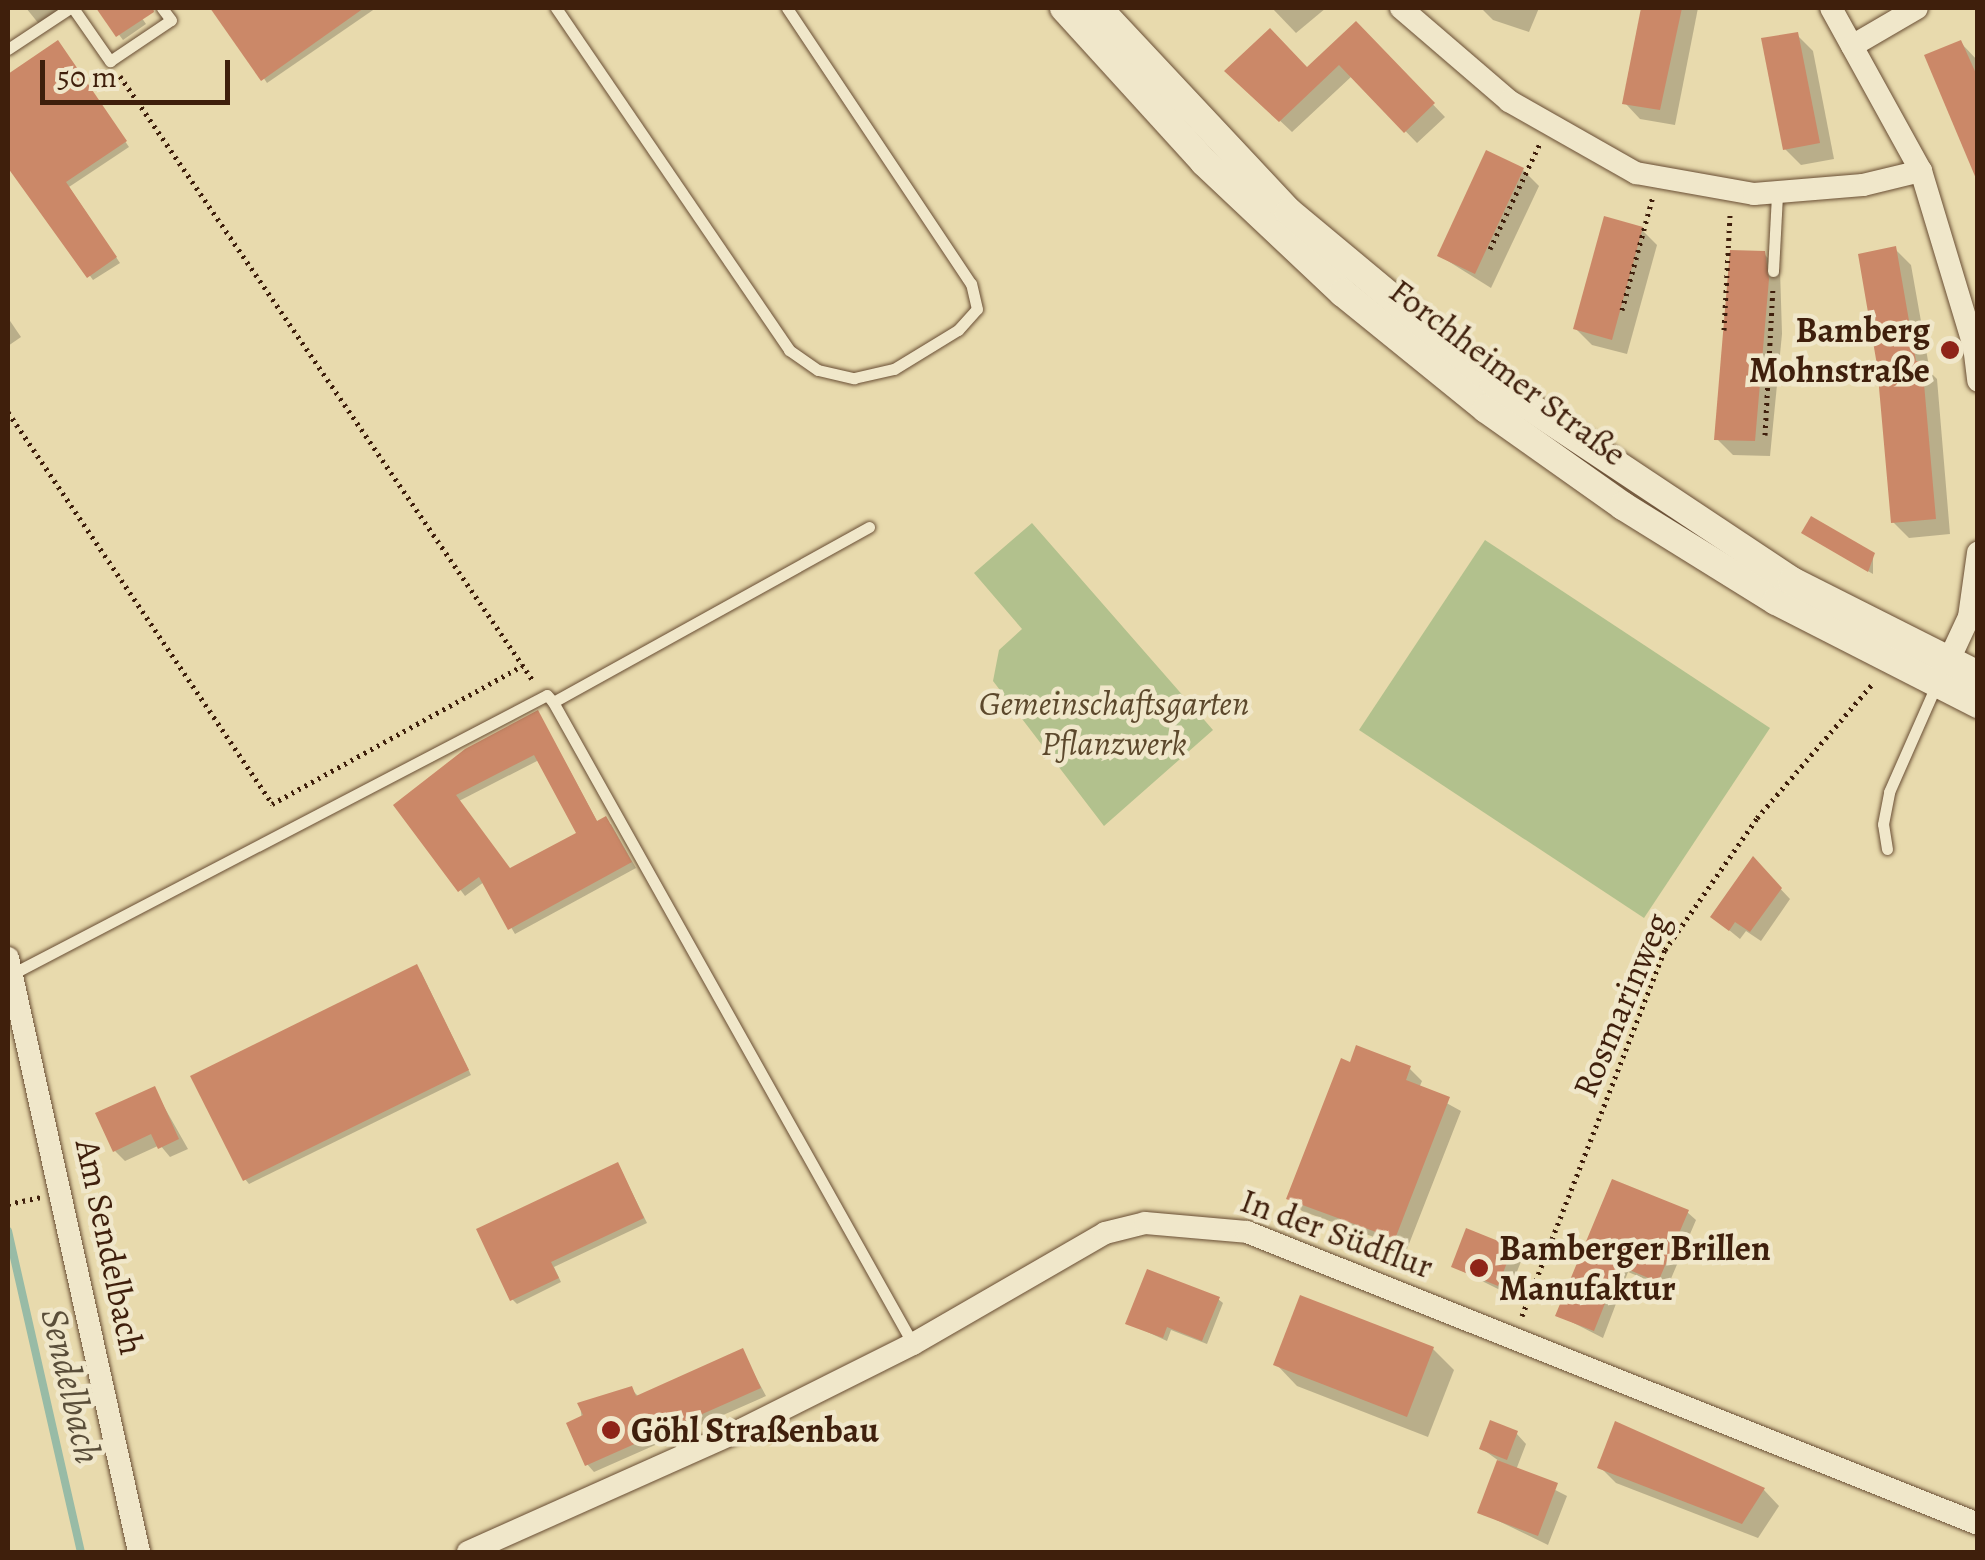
<!DOCTYPE html>
<meta charset="utf-8">
<style>
body{margin:0}
#map{position:relative;width:1985px;height:1560px;overflow:hidden;background:#e8daad;font-family:Alegreya,serif}
div>[style]{position:absolute}
[style*='--x']{left:calc(var(--x)*1px);top:calc(var(--y)*1px);width:calc(var(--w)*1px);rotate:calc(var(--a)*1deg)}
.green>*{inset:0;background:#b2c18d}
.shadow>*{inset:0;background:#0003}
.stream>*{height:8px;margin:-4px;padding:0 4px;transform-origin:4px;border-radius:4px;background:#98bba6}
.building>*{inset:0;background:#cb8868}
.path>*{height:5px;margin-top:-2.5px;transform-origin:0;background:repeating-linear-gradient(90deg,#3f1f0c 0 2.5px,transparent 0 7.5px)}
.roads{filter:drop-shadow(0 0 2px #694e34) drop-shadow(0 0 2px #694e34)}
.service>*{height:11px;margin:-5.5px;padding:0 5.5px;transform-origin:5.5px;border-radius:5.5px;background:#f0e7ca}
.minor>*{height:22px;margin:-11px;padding:0 11px;transform-origin:11px;border-radius:11px;background:#f0e7ca}
.tertiary>*{height:28px;margin:-14px;padding:0 14px;transform-origin:14px;border-radius:14px;background:#f0e7ca}
.dots>*{width:28px;height:28px;translate:-50% -50%;box-sizing:border-box;border:5px solid #f0e7ca;border-radius:50%}
span{translate:-50% -50%;white-space:nowrap;text-align:center;line-height:1.15;-webkit-text-stroke:9px #f0e7ca;paint-order:stroke}
.poi-label{font-size:35px;color:#3f1f0c;font-weight:700}
.right{translate:-100% -50%;text-align:right}
.left{translate:0 -50%;text-align:left}
.street-label{font-size:35px;color:#3f1f0c}
.park-label{font-size:35px;color:#5c482c;font-style:italic}
.water-label{font-size:38px;color:#5a4e3a;font-style:italic}
.frame{position:absolute;inset:0;border:10px solid #3f1f0c;pointer-events:none}
.scale{position:absolute;left:40px;top:60px;width:190px;height:45px;box-sizing:border-box;border:5px solid #3f1f0c;border-top:0;padding-left:12px;font-size:30px;line-height:35px;white-space:nowrap;color:#3f1f0c;-webkit-text-stroke:8px #f0e7ca;paint-order:stroke}
</style>
<div id="map">
<div class="green">
<div style="clip-path:polygon(1032px 523px,1213px 730px,1104px 826px,993px 681px,999px 650px,1022px 629px,974px 573px)"></div>
<div style="clip-path:polygon(1485px 540px,1770px 728px,1644px 918px,1359px 730px)"></div>
</div>
<div class="shadow">
<div style="clip-path:polygon(26px 8px,67px 8px,39px 24px)"></div>
<div style="clip-path:polygon(99px 8px,135px 8px,146px 24px,123px 40px)"></div>
<div style="clip-path:polygon(217px 8px,376px 8px,267px 83px)"></div>
<div style="clip-path:polygon(1272px 8px,1326px 8px,1296px 33px)"></div>
<div style="clip-path:polygon(1481px 8px,1539px 8px,1529px 32px,1493px 20px)"></div>
<div style="clip-path:polygon(1642px 8px,1698px 8px,1675px 125px,1640px 119px,1625px 103px)"></div>
<div style="clip-path:polygon(1356px 24px,1445px 117px,1417px 143px,1352px 76px,1292px 132px,1227px 71px,1307px 70px)"></div>
<div style="clip-path:polygon(1797px 35px,1813px 51px,1834px 159px,1801px 165px,1785px 149px)"></div>
<div style="clip-path:polygon(58px 43px,129px 147px,69px 187px,120px 263px,93px 280px,8px 161px,8px 77px)"></div>
<div style="clip-path:polygon(1961px 43px,1978px 61px,1978px 166px,1971px 159px)"></div>
<div style="clip-path:polygon(1523px 170px,1539px 186px,1491px 288px,1440px 256px)"></div>
<div style="clip-path:polygon(1641px 229px,1657px 245px,1627px 354px,1592px 345px,1576px 329px)"></div>
<div style="clip-path:polygon(1895px 249px,1911px 265px,1930px 372px,1937px 379px,1950px 534px,1909px 538px,1893px 522px)"></div>
<div style="clip-path:polygon(1764px 254px,1780px 270px,1782px 334px,1770px 456px,1733px 455px,1717px 439px)"></div>
<div style="clip-path:polygon(8px 318px,21px 337px,8px 346px)"></div>
<div style="clip-path:polygon(1809px 537px,1873px 555px,1873px 574px)"></div>
<div style="clip-path:polygon(evenodd,542px 719px,598px 823px,611px 824px,636px 868px,515px 934px,484px 882px,465px 896px,397px 805px,542px 719px,539px 760px,579px 834px,510px 871px,459px 801px,539px 760px)"></div>
<div style="clip-path:polygon(1753px 860px,1790px 899px,1761px 941px,1746px 931px,1740px 939px,1713px 917px)"></div>
<div style="clip-path:polygon(421px 972px,471px 1075px,249px 1184px,245px 1179px)"></div>
<div style="clip-path:polygon(1410px 1069px,1422px 1081px,1419px 1088px,1461px 1111px,1407px 1249px,1302px 1211px,1289px 1199px)"></div>
<div style="clip-path:polygon(154px 1089px,188px 1149px,170px 1157px,160px 1145px,125px 1161px,115px 1151px)"></div>
<div style="clip-path:polygon(621px 1170px,647px 1223px,554px 1267px,561px 1282px,517px 1304px,512px 1299px)"></div>
<div style="clip-path:polygon(1687px 1212px,1696px 1220px,1667px 1288px,1628px 1272px,1603px 1338px,1558px 1315px)"></div>
<div style="clip-path:polygon(1512px 1249px,1522px 1259px,1508px 1294px,1454px 1267px)"></div>
<div style="clip-path:polygon(1218px 1299px,1223px 1303px,1207px 1344px,1171px 1330px,1167px 1341px,1128px 1323px)"></div>
<div style="clip-path:polygon(1433px 1349px,1454px 1370px,1428px 1437px,1297px 1386px,1276px 1364px)"></div>
<div style="clip-path:polygon(742px 1351px,766px 1396px,594px 1472px,587px 1464px,580px 1404px,631px 1389px,639px 1397px)"></div>
<div style="clip-path:polygon(1516px 1433px,1526px 1444px,1516px 1470px,1567px 1496px,1548px 1545px,1480px 1512px,1499px 1461px,1481px 1448px)"></div>
<div style="clip-path:polygon(1600px 1467px,1764px 1490px,1779px 1506px,1758px 1538px,1616px 1483px)"></div>
</div>
<div class="stream">
<div style="--x:8;--y:1231;--w:329;--a:77.2"></div>
</div>
<div class="building">
<div style="clip-path:polygon(96px 8px,153px 8px,154px 12px,116px 37px)"></div>
<div style="clip-path:polygon(210px 8px,364px 8px,261px 81px)"></div>
<div style="clip-path:polygon(1641px 8px,1682px 8px,1660px 110px,1622px 104px)"></div>
<div style="clip-path:polygon(1356px 21px,1435px 103px,1404px 133px,1339px 65px,1279px 122px,1224px 71px,1270px 28px,1307px 67px)"></div>
<div style="clip-path:polygon(1798px 32px,1820px 143px,1783px 150px,1761px 38px)"></div>
<div style="clip-path:polygon(58px 40px,127px 141px,66px 182px,117px 257px,87px 278px,8px 168px,8px 74px)"></div>
<div style="clip-path:polygon(1961px 40px,1978px 78px,1977px 181px,1924px 55px)"></div>
<div style="clip-path:polygon(1486px 150px,1524px 168px,1475px 274px,1437px 256px)"></div>
<div style="clip-path:polygon(1604px 216px,1643px 227px,1612px 340px,1573px 329px)"></div>
<div style="clip-path:polygon(1896px 246px,1916px 361px,1922px 361px,1936px 519px,1891px 523px,1877px 365px,1858px 254px)"></div>
<div style="clip-path:polygon(1730px 250px,1765px 251px,1769px 279px,1755px 441px,1714px 440px)"></div>
<div style="clip-path:polygon(1811px 516px,1875px 553px,1868px 572px,1801px 533px)"></div>
<div style="clip-path:polygon(evenodd,538px 710px,597px 821px,606px 816px,632px 862px,508px 930px,479px 877px,458px 892px,393px 805px,465px 749px,538px 710px,534px 755px,576px 833px,510px 868px,456px 795px,534px 755px)"></div>
<div style="clip-path:polygon(1753px 856px,1782px 888px,1750px 932px,1735px 922px,1729px 931px,1710px 917px)"></div>
<div style="clip-path:polygon(417px 964px,469px 1070px,243px 1181px,190px 1076px)"></div>
<div style="clip-path:polygon(1356px 1045px,1411px 1066px,1406px 1080px,1450px 1097px,1395px 1239px,1286px 1199px,1341px 1058px,1350px 1062px)"></div>
<div style="clip-path:polygon(155px 1086px,179px 1139px,158px 1149px,151px 1134px,113px 1152px,95px 1113px)"></div>
<div style="clip-path:polygon(618px 1162px,644px 1218px,551px 1262px,559px 1278px,510px 1301px,476px 1229px)"></div>
<div style="clip-path:polygon(1612px 1179px,1689px 1210px,1658px 1282px,1620px 1266px,1594px 1331px,1555px 1316px)"></div>
<div style="clip-path:polygon(1466px 1228px,1513px 1247px,1498px 1286px,1451px 1267px)"></div>
<div style="clip-path:polygon(1147px 1269px,1220px 1297px,1202px 1341px,1167px 1327px,1163px 1338px,1125px 1324px)"></div>
<div style="clip-path:polygon(1300px 1295px,1434px 1347px,1407px 1417px,1273px 1365px)"></div>
<div style="clip-path:polygon(743px 1348px,761px 1388px,585px 1466px,566px 1423px,583px 1415px,577px 1403px,632px 1386px,636px 1396px)"></div>
<div style="clip-path:polygon(1490px 1420px,1518px 1431px,1507px 1460px,1479px 1449px)"></div>
<div style="clip-path:polygon(1615px 1421px,1765px 1488px,1742px 1524px,1597px 1468px)"></div>
<div style="clip-path:polygon(1497px 1460px,1558px 1483px,1538px 1536px,1477px 1513px)"></div>
</div>
<div class="path">
<div style="--x:120;--y:76;--w:734;--a:55.66"></div>
<div style="--x:1490;--y:249;--w:117;--a:-64.7"></div>
<div style="--x:1622;--y:310;--w:118;--a:-74.8"></div>
<div style="--x:1724;--y:330;--w:116;--a:-87"></div>
<div style="--x:8;--y:412;--w:473;--a:56"></div>
<div style="--x:272;--y:804;--w:286;--a:-28.9"></div>
<div style="--x:1765;--y:435;--w:147;--a:-86.9"></div>
<div style="--x:8;--y:1204;--w:34;--a:-12"></div>
<div style="--x:1522;--y:1316;--w:393;--a:-68.7"></div>
<div style="--x:1665;--y:950;--w:161;--a:-55.1"></div>
<div style="--x:1757;--y:818;--w:178;--a:-49.3"></div>
</div>
<div class="roads">
<div class="service">
<div style="--x:73;--y:8;--w:65;--a:55.1"></div>
<div style="--x:110;--y:61;--w:73;--a:-33.9"></div>
<div style="--x:171;--y:20;--w:15;--a:-127"></div>
<div style="--x:556;--y:8;--w:414;--a:55.7"></div>
<div style="--x:789;--y:350;--w:35;--a:35"></div>
<div style="--x:818;--y:370;--w:37;--a:13"></div>
<div style="--x:854;--y:378;--w:41;--a:-12.7"></div>
<div style="--x:894;--y:369;--w:75;--a:-31.4"></div>
<div style="--x:958;--y:330;--w:28;--a:-48"></div>
<div style="--x:977;--y:309;--w:26;--a:-103"></div>
<div style="--x:971;--y:284;--w:332;--a:-123.7"></div>
<div style="--x:8;--y:49;--w:74;--a:-33.5"></div>
<div style="--x:1773;--y:271;--w:77;--a:-87"></div>
<div style="--x:869;--y:527;--w:361;--a:151"></div>
<div style="--x:553;--y:702;--w:736;--a:60.72"></div>
<div style="--x:1887;--y:849;--w:25;--a:-99"></div>
<div style="--x:1883;--y:824;--w:33;--a:-79"></div>
<div style="--x:1889;--y:792;--w:119;--a:-66.2"></div>
<div style="--x:12;--y:974;--w:603;--a:-27.54"></div>
<div style="--x:547;--y:695;--w:9;--a:49"></div>
</div>
<div class="minor">
<div style="--x:1401;--y:8;--w:143;--a:40.7"></div>
<div style="--x:1509;--y:101;--w:146;--a:29.6"></div>
<div style="--x:1636;--y:173;--w:120;--a:10.1"></div>
<div style="--x:1754;--y:194;--w:109;--a:-4.7"></div>
<div style="--x:1863;--y:185;--w:60;--a:-13.6"></div>
<div style="--x:1831;--y:8;--w:186;--a:61.1"></div>
<div style="--x:1921;--y:171;--w:183;--a:73.2"></div>
<div style="--x:1974;--y:346;--w:35;--a:83"></div>
<div style="--x:1852;--y:46;--w:75;--a:-30.3"></div>
<div style="--x:1948;--y:662;--w:50;--a:-65"></div>
<div style="--x:1969;--y:617;--w:65;--a:-82"></div>
<div style="--x:8;--y:958;--w:608;--a:77.56"></div>
<div style="--x:468;--y:1552;--w:299;--a:-24.1"></div>
<div style="--x:741;--y:1430;--w:192;--a:-26.6"></div>
<div style="--x:913;--y:1344;--w:222;--a:-30"></div>
<div style="--x:1105;--y:1233;--w:41;--a:-14"></div>
<div style="--x:1145;--y:1223;--w:102;--a:5"></div>
<div style="--x:1247;--y:1232;--w:787;--a:21.77"></div>
</div>
<div class="tertiary">
<div style="--x:1064;--y:8;--w:208;--a:47.7"></div>
<div style="--x:1204;--y:162;--w:191;--a:43.3"></div>
<div style="--x:1343;--y:293;--w:184;--a:39"></div>
<div style="--x:1486;--y:409;--w:168;--a:35.3"></div>
<div style="--x:1623;--y:506;--w:180;--a:31.8"></div>
<div style="--x:1776;--y:601;--w:227;--a:27"></div>
<div style="--x:1098;--y:8;--w:279;--a:46.9"></div>
<div style="--x:1289;--y:212;--w:267;--a:39.8"></div>
<div style="--x:1494;--y:383;--w:358;--a:33.6"></div>
<div style="--x:1792;--y:581;--w:208;--a:26.8"></div>
</div>
</div>
<div class="dots">
<div style="left:1950px;top:350px;background:#8f2418"></div>
<div style="left:1479px;top:1268px;background:#8f2418"></div>
<div style="left:611px;top:1430px;background:#8f2418"></div>
</div>
<div class="poi-label">
<span class="right" style="left:1930px;top:350px">Bamberg<br>Mohnstraße</span>
<span class="left" style="left:1499px;top:1268px">Bamberger Brillen<br>Manufaktur</span>
<span class="left" style="left:631px;top:1430px">Göhl Straßenbau</span>
</div>
<div class="street-label">
<span style="left:1508px;top:372px;rotate:37deg">Forchheimer Straße</span>
<span style="left:1621px;top:1005px;rotate:-67deg">Rosmarinweg</span>
<span style="left:1337px;top:1233px;rotate:20deg">In der Südflur</span>
<span style="left:110px;top:1247px;rotate:78deg">Am Sendelbach</span>
</div>
<div class="park-label">
<span style="left:1114px;top:723px">Gemeinschaftsgarten<br>Pflanzwerk</span>
</div>
<div class="water-label">
<span style="left:71px;top:1386px;rotate:77deg">Sendelbach</span>
</div>
<div class="frame"></div>
<div class="scale">50 m</div>
</div>
